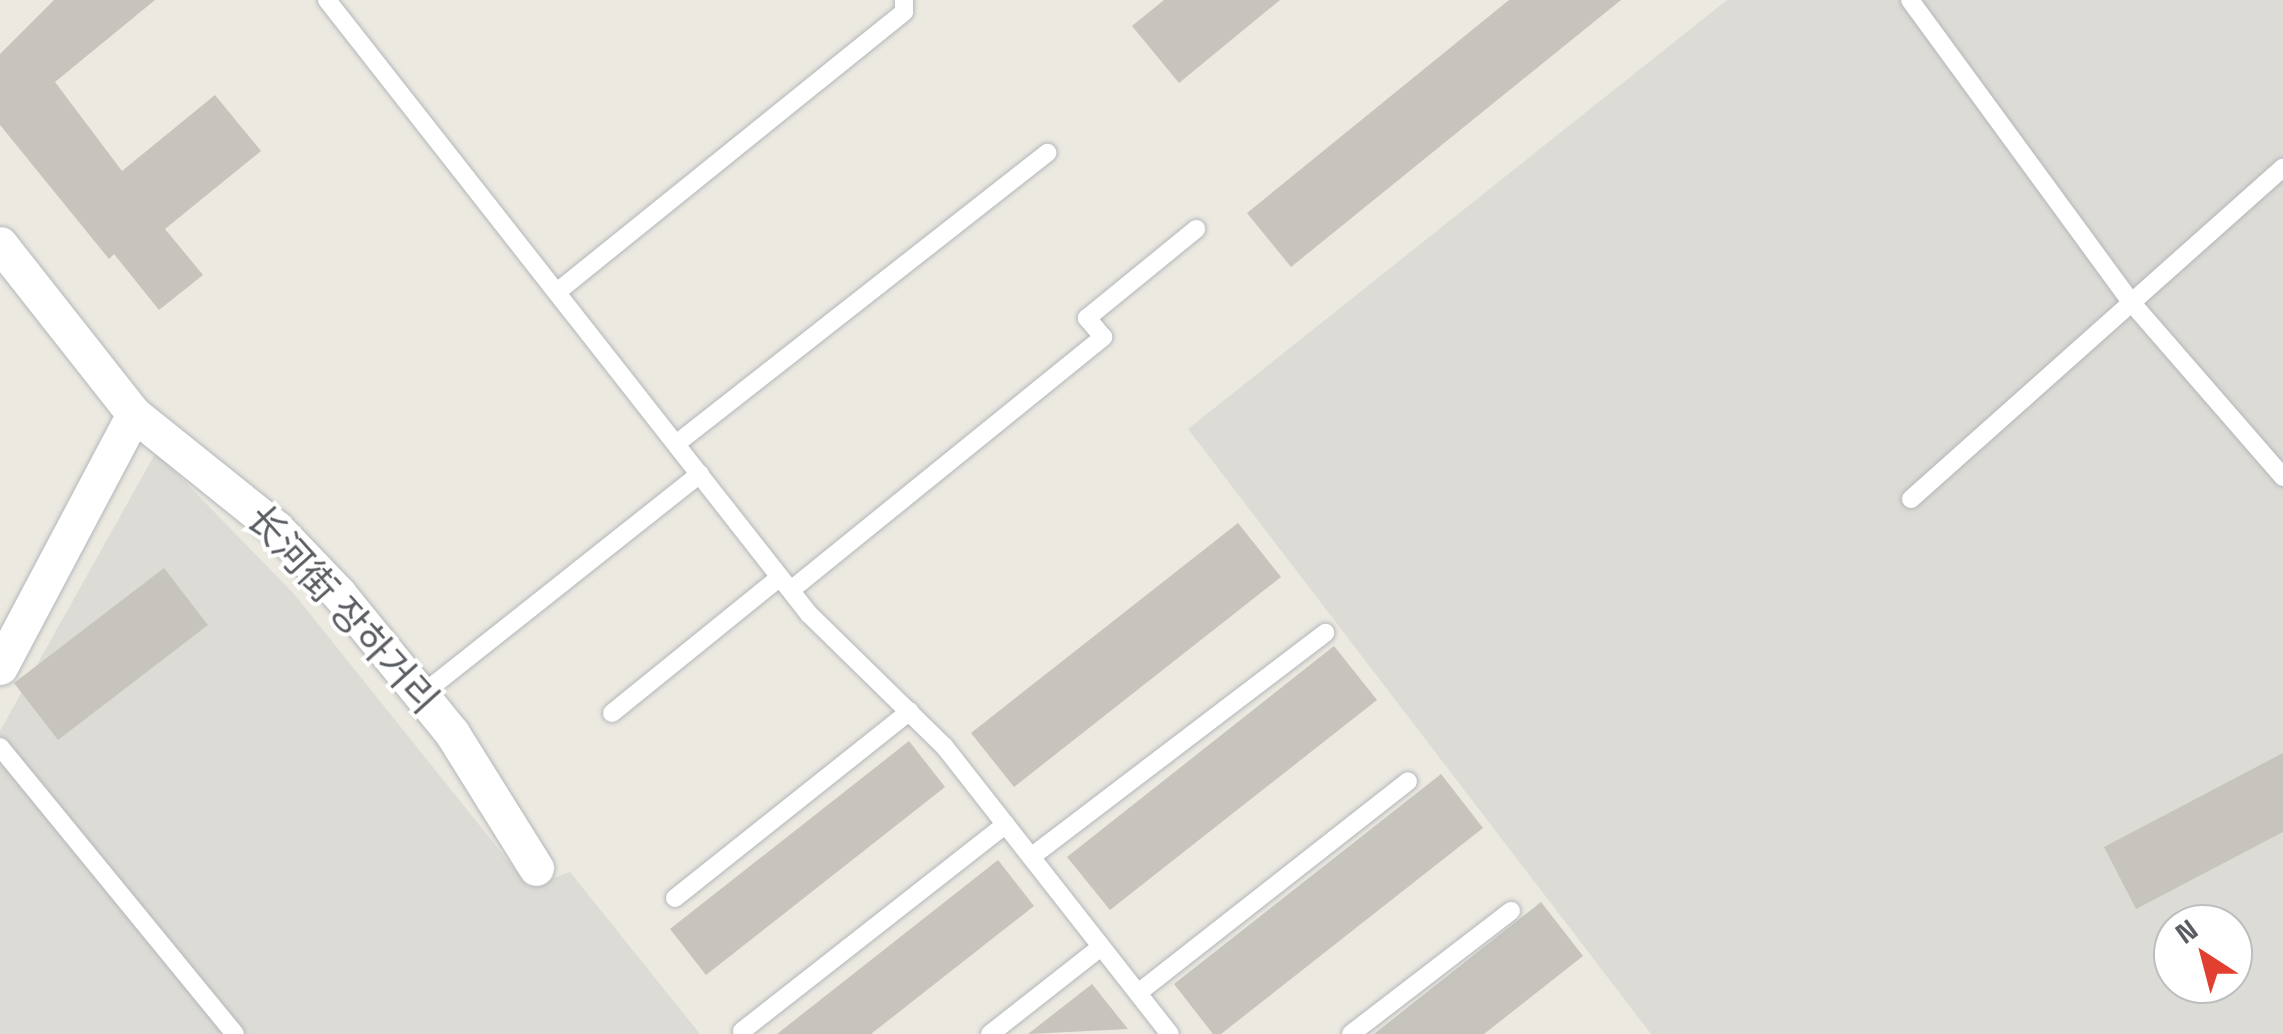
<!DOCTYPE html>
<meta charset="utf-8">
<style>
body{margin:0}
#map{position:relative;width:2283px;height:1034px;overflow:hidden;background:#ebe9e0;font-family:"Space Grotesk","Noto Sans SC","Noto Sans KR",sans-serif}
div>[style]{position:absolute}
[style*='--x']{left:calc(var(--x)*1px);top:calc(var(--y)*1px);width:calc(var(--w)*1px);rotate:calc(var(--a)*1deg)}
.industrial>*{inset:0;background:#dddbd5}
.building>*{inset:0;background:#c6c4bd}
.roads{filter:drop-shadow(0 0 2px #b3b6bb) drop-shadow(0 0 2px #b3b6bb)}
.service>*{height:18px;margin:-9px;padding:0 9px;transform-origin:9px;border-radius:9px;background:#fff}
.minor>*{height:35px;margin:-17.5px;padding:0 17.5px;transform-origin:17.5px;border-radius:17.5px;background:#fff}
span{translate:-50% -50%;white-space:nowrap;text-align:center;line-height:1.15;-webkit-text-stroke:8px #fff;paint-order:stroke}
.street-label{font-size:38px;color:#595c61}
.north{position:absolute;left:2153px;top:904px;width:100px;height:100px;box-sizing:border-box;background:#fff;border:2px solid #bdbec0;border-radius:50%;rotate:324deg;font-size:28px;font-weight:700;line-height:40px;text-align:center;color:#595c61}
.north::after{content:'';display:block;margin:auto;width:35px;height:45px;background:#e13f30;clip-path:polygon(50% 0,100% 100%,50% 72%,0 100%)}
</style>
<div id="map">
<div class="industrial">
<div style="clip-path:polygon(evenodd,1727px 0,2283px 0,2283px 1034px,1651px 1034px,1188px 429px,1727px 0,2173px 924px,2233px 924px,2233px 984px,2173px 984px,2173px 924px)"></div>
<div style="clip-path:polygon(156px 452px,294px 594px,529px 887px,570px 872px,700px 1034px,0 1034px,0 731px)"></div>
</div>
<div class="building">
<div style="clip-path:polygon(54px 0,155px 0,55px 82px,122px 171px,215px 95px,261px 151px,165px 229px,203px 275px,159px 310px,114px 254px,109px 259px,0 125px,0 54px)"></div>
<div style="clip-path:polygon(1164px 0,1280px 0,1179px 83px,1132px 26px)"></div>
<div style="clip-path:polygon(1509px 0,1621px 0,1291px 267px,1247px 213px)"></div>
<div style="clip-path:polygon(1238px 523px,1281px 577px,1014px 787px,971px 733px)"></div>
<div style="clip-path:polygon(164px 568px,208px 625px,58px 740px,14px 683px)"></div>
<div style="clip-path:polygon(1334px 646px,1377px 700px,1110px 910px,1067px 857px)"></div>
<div style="clip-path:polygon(909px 741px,945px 787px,706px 975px,670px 929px)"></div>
<div style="clip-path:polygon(2283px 753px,2283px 832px,2136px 909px,2104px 847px)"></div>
<div style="clip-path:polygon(1441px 774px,1483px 828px,1221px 1034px,1213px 1034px,1174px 984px)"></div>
<div style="clip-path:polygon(998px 860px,1034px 906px,871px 1034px,777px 1034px)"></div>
<div style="clip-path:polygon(1541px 902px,1583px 956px,1484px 1034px,1374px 1034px)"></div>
<div style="clip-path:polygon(1092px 984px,1128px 1029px,1028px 1034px)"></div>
</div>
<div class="roads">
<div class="service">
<div style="--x:327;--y:0;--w:781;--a:51.87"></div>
<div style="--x:809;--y:614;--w:189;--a:44.4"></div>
<div style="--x:944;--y:746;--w:366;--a:51.9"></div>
<div style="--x:1910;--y:0;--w:374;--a:53.8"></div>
<div style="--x:2131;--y:302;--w:232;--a:49"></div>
<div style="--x:557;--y:292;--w:446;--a:-38.9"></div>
<div style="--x:904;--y:12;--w:12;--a:-90"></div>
<div style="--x:676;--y:444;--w:472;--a:-38.1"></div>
<div style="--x:1911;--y:499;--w:498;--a:-41.7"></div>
<div style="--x:791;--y:590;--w:402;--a:-39"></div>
<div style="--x:1103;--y:337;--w:25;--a:-130"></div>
<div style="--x:1087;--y:318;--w:141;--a:-39.2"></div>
<div style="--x:421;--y:695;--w:356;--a:-38.4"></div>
<div style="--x:612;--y:713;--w:216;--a:-39"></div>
<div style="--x:0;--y:747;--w:371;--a:50.7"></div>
<div style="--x:1031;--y:857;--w:370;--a:-37.3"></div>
<div style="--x:675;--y:898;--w:300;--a:-38.5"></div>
<div style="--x:1138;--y:993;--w:343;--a:-38.1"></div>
<div style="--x:742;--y:1031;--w:335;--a:-38.1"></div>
<div style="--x:990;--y:1034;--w:141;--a:-38.1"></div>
<div style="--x:1351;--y:1034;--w:202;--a:-37.6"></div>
</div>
<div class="minor">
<div style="--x:0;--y:244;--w:216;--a:51.8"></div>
<div style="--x:134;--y:414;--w:182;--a:38.8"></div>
<div style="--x:276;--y:528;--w:91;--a:46.3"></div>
<div style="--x:339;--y:594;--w:179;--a:50.9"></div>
<div style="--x:452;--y:733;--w:159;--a:58.1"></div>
<div style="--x:0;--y:667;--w:286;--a:-62.1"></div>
</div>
</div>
<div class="street-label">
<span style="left:342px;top:610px;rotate:48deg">长河街 장하거리</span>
</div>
<div class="north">N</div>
</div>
